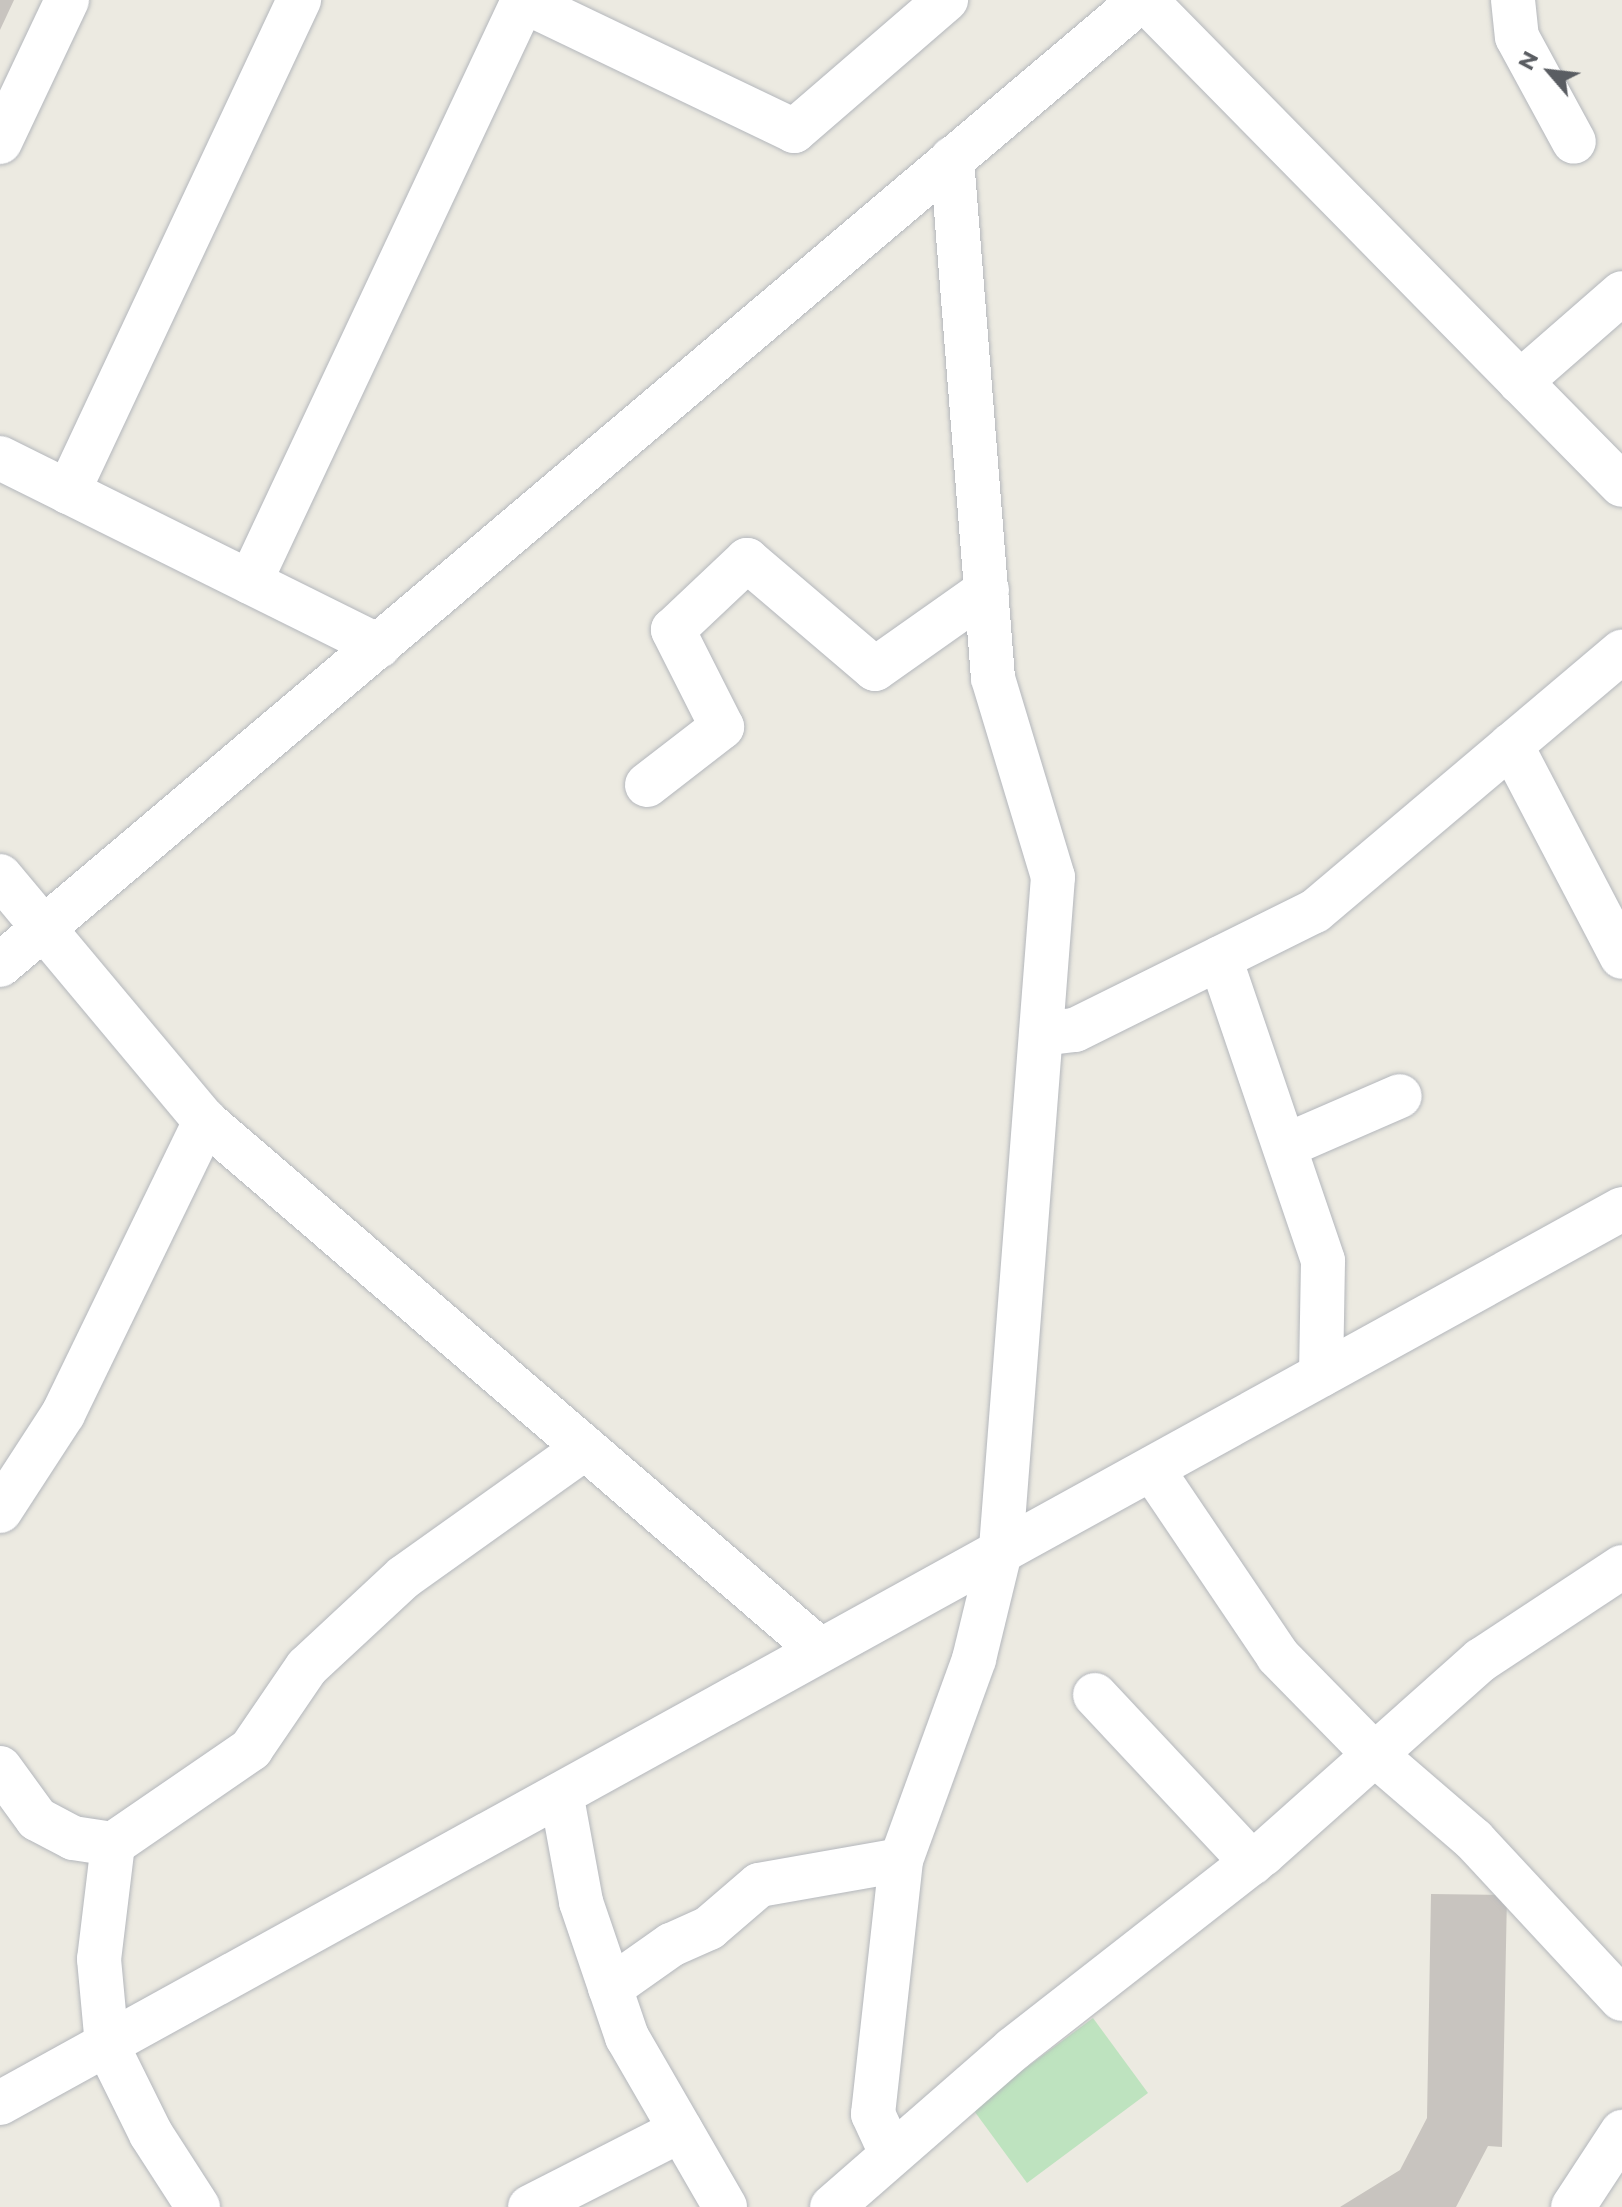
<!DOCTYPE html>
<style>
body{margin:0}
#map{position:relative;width:1622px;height:2207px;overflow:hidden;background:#eceae1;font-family:Montserrat,sans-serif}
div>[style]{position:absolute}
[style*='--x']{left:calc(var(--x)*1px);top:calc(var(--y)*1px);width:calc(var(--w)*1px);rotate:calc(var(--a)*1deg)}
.green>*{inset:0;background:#bee3bf}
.building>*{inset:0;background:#c8c4bf}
.roads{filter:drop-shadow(0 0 2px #b4b7bc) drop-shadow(0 0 2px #b4b7bc)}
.minor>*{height:44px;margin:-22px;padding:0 22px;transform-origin:22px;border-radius:22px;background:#fff}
span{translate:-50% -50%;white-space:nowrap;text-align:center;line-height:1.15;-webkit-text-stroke:6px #fff;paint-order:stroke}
.north{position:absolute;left:1510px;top:32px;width:80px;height:80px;-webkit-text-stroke:6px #fff;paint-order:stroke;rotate:298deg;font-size:22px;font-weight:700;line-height:32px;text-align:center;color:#5a5d62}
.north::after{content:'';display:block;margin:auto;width:28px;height:36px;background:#5a5d62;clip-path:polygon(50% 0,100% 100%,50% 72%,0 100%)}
</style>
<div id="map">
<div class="green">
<div style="clip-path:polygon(1093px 2018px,1148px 2093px,1027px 2183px,972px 2108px)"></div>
</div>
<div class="building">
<div style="clip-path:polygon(0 0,14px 0,0 30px)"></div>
<div style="clip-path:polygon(1431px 1894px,1507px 1895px,1502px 2147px,1488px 2146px,1456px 2207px,1340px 2207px,1400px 2170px,1427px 2118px)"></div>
</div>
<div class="roads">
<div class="minor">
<div style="--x:521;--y:0;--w:303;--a:25.6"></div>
<div style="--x:794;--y:131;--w:201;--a:-40.8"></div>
<div style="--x:1145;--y:0;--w:680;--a:45.48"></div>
<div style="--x:1513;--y:0;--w:37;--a:84"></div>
<div style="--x:1517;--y:37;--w:119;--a:61.5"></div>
<div style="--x:0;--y:142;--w:157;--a:-64.7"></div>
<div style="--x:1520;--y:382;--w:135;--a:-41.1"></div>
<div style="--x:0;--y:458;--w:423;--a:26.4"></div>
<div style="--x:68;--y:492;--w:544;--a:-64.85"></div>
<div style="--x:250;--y:582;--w:642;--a:-64.83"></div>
<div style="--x:1511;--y:745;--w:239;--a:62.4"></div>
<div style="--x:647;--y:785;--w:95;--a:-37.7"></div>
<div style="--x:722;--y:727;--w:109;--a:-116.8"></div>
<div style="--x:673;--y:630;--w:102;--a:-43.4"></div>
<div style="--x:747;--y:560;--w:168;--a:40.4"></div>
<div style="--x:875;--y:669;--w:137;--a:-35.2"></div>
<div style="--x:0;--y:876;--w:319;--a:50.1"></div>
<div style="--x:205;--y:1121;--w:811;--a:40.7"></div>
<div style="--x:1220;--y:958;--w:320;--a:71.2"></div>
<div style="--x:1323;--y:1261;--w:114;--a:91"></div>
<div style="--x:0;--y:965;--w:1494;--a:-40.22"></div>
<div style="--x:1041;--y:1034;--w:34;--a:-7"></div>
<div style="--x:1075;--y:1030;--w:268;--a:-26.4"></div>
<div style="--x:1315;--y:911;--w:402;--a:-40.2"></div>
<div style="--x:1285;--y:1146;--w:125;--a:-23.5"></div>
<div style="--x:1152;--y:1469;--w:225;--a:56"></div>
<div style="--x:1278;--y:1656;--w:136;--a:45.6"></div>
<div style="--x:1373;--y:1753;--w:133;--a:40.7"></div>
<div style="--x:1474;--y:1840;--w:217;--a:47.1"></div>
<div style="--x:0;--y:1511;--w:116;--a:-57"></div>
<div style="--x:63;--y:1414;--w:326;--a:-64.1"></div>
<div style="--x:1095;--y:1695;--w:230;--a:46.9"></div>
<div style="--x:0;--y:1768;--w:63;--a:54"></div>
<div style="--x:37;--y:1819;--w:41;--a:27.8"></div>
<div style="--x:73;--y:1838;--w:40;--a:8.5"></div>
<div style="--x:113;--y:1844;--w:168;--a:-34.5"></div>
<div style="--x:251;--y:1749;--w:99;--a:-55.7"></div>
<div style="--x:307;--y:1667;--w:132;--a:-42.9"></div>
<div style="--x:404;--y:1577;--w:222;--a:-35.5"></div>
<div style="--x:562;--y:1798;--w:106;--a:79.6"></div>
<div style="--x:581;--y:1902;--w:143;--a:71.2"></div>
<div style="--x:627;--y:2037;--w:196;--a:60"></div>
<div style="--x:113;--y:1844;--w:116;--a:96.9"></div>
<div style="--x:99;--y:1959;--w:86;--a:84.7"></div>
<div style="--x:107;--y:2045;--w:99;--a:63.7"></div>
<div style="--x:151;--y:2134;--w:87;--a:57.2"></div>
<div style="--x:610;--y:1988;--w:75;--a:-35.2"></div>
<div style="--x:671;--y:1945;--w:42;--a:-24.1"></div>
<div style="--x:709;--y:1928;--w:66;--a:-40.7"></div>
<div style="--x:759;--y:1885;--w:144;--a:-10"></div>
<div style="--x:0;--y:2103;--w:1852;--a:-28.86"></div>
<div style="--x:891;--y:2153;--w:43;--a:-114.8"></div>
<div style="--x:873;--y:2114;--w:256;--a:-83.7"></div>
<div style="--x:901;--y:1860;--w:214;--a:-70"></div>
<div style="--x:974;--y:1659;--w:114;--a:-76.3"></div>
<div style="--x:1001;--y:1548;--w:673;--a:-85.57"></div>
<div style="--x:1053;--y:877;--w:208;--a:-106.8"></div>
<div style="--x:993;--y:678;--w:521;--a:-94.52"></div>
<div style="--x:530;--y:2207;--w:169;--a:-27"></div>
<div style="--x:832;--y:2207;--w:240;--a:-41.1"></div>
<div style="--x:1013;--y:2049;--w:317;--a:-38"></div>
<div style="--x:1263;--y:1854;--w:292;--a:-41.7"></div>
<div style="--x:1481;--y:1660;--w:169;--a:-33.4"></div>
<div style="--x:1573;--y:2207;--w:90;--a:-56.8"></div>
</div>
</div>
<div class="north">N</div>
</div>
